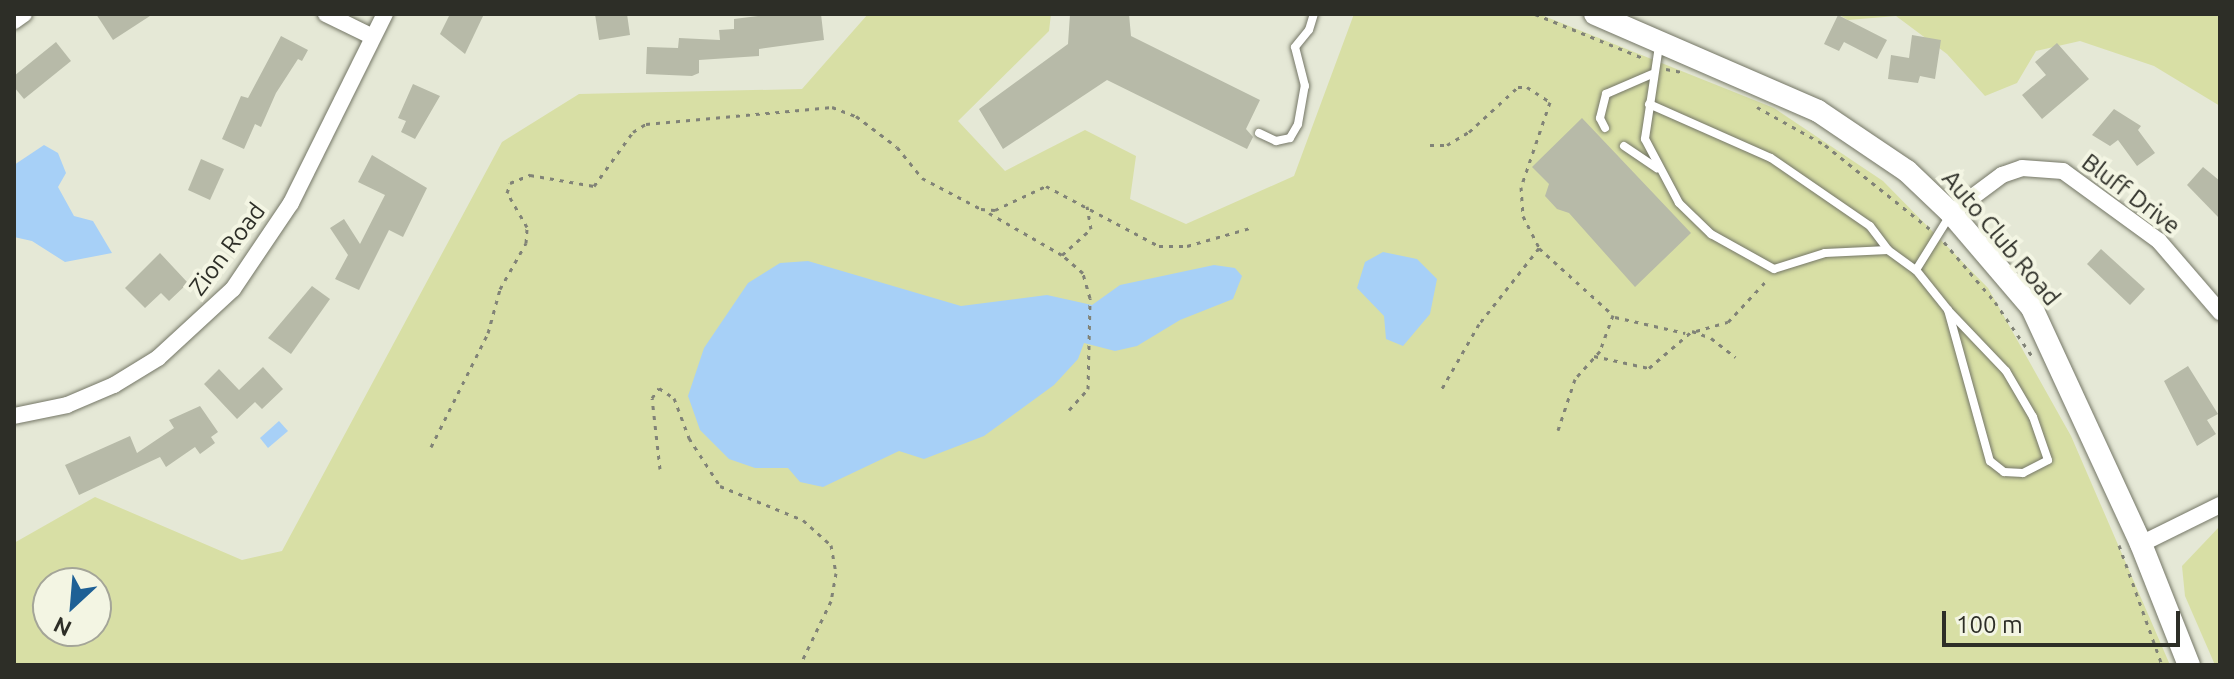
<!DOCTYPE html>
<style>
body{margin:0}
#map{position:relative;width:2234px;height:679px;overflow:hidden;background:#e5e8d6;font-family:Ubuntu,sans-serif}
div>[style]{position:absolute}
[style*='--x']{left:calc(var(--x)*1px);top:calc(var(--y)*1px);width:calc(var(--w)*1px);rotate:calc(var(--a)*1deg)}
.green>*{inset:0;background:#d8dfa5}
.water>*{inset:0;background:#a7d0f7}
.building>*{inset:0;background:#b7baa8}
.path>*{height:3px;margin-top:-1.5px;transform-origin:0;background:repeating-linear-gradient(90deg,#818377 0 4px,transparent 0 10px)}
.roads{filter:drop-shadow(0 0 2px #747666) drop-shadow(0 0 2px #747666)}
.service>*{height:8px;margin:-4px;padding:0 4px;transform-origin:4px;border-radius:4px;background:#fff}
.minor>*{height:16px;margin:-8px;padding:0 8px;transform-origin:8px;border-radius:8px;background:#fff}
.tertiary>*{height:22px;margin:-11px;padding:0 11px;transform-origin:11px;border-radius:11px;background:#fff}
span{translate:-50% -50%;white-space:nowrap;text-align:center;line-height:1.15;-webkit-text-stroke:8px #f3f5e3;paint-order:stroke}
.street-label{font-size:24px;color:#2d2e27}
.frame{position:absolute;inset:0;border:16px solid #2d2e27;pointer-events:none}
.north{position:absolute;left:32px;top:567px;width:80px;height:80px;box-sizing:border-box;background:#f3f5e3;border:2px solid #a4a598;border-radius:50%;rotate:206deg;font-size:22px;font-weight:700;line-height:32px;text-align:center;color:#2d2e27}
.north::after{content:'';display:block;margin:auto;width:28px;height:36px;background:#1e6095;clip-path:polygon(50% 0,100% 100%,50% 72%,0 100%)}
.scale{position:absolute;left:1942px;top:611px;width:238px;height:36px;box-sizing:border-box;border:4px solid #2d2e27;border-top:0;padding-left:10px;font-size:24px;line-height:28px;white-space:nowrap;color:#2d2e27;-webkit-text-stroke:6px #f3f5e3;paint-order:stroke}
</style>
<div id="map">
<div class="green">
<div style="clip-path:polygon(evenodd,868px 14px,1051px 14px,1049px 31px,958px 121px,1005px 171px,1085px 130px,1136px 156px,1130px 199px,1186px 224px,1294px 176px,1354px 14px,1539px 14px,1774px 108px,1883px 181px,1988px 288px,2071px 436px,2170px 665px,14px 665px,14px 543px,95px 497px,242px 560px,282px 551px,502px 142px,579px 94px,802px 89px,868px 14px,48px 583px,96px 583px,96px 631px,48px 631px,48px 583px)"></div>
<div style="clip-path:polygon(1838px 14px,2220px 14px,2220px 106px,2154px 66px,2080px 41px,2036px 51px,2017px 83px,1985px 96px,1947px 54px,1896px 16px,1848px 20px)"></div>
<div style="clip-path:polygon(2220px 526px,2220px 665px,2215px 665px,2185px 596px,2182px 566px)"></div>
</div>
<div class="water">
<div style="clip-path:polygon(44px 145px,58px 153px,66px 173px,58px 187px,74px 216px,93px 221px,112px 253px,65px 262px,32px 241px,14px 237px,14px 165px)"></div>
<div style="clip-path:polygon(1383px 252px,1417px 259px,1437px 279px,1430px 314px,1403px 346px,1386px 339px,1384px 316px,1357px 288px,1365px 262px)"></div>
<div style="clip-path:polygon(808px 261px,961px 306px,1047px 295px,1092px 305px,1120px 285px,1214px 265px,1235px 268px,1242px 276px,1233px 299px,1180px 320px,1137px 346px,1115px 351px,1084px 343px,1078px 359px,1054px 385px,984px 436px,924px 459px,899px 451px,823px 487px,800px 482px,788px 468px,755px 468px,729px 459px,700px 430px,688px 396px,704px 348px,748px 283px,780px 263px)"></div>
<div style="clip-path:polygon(279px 421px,288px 431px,268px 448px,260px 438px)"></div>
</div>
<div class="building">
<div style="clip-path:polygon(96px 14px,153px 14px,113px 40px)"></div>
<div style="clip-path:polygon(450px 14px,484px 14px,465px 54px,440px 34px)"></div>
<div style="clip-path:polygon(595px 14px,627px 14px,630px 35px,599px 40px)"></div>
<div style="clip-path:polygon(774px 14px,821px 14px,824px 40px,759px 49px,759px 56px,699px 60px,699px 73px,692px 76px,646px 74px,647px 47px,678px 48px,679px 38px,720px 40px,719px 30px,734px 29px,734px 19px)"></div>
<div style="clip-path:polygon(1070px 14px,1129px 14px,1131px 36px,1260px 100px,1246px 129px,1253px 137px,1247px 149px,1107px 80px,1003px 149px,979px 109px,1068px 44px)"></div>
<div style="clip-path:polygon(1838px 15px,1887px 40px,1877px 59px,1844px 42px,1839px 51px,1824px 44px)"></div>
<div style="clip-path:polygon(1912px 35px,1941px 40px,1935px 79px,1920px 76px,1918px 83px,1888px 79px,1891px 55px,1909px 58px)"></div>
<div style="clip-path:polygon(281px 36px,308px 50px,302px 61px,298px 59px,276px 93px,261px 127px,255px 124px,244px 149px,222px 139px,241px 96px,248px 98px)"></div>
<div style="clip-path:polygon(56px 42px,71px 61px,24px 99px,14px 87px,14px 76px)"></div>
<div style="clip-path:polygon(2057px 43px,2089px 79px,2042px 119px,2022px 95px,2046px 75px,2035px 62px)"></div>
<div style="clip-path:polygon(413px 84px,440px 96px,415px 139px,401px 132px,406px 121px,398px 118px)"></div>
<div style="clip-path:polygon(2114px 109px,2141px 126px,2138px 130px,2155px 153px,2137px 166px,2118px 140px,2110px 146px,2092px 135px)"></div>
<div style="clip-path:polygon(1582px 118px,1691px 233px,1635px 287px,1569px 213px,1557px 209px,1545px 196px,1549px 184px,1532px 167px)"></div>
<div style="clip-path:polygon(372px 155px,427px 188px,403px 237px,389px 230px,359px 290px,335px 279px,348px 255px,330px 228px,344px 219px,360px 244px,385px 195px,358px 182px)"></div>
<div style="clip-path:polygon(201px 159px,224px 169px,210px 200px,188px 190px)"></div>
<div style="clip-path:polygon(2203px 167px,2220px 181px,2220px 219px,2187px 185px)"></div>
<div style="clip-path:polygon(2101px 249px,2145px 289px,2130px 305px,2087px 264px)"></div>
<div style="clip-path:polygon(160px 253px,188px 283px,169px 301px,161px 293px,145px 308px,125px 288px)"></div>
<div style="clip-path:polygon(312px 286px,330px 299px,291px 354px,268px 338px)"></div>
<div style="clip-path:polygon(2188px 366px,2218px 414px,2207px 420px,2216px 434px,2197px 446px,2164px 381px)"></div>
<div style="clip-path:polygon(263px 367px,283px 389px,262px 409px,255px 402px,237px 419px,204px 384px,219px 369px,239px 390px)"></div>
<div style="clip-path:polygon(200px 406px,218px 432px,211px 437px,215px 443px,200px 454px,195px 447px,166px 467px,160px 457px,79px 495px,65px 465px,130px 436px,137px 453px,174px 428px,169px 420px)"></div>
</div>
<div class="path">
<div style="--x:1535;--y:14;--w:119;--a:22.2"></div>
<div style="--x:1666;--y:69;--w:16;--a:11"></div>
<div style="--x:1757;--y:107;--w:78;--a:29.2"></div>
<div style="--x:1825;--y:145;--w:134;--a:38.7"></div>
<div style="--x:1430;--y:145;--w:17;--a:0"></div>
<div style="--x:1447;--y:145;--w:26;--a:-31"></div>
<div style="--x:1469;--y:132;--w:67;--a:-42.6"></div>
<div style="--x:1518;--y:87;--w:9;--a:0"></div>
<div style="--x:1527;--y:87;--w:27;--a:33"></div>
<div style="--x:1550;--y:102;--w:90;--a:108.8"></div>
<div style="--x:1521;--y:187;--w:29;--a:86"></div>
<div style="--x:1523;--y:216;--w:36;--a:63"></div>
<div style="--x:1539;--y:248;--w:97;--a:128.3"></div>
<div style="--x:1479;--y:324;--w:76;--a:119.9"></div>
<div style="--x:989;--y:213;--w:84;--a:29.9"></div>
<div style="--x:1944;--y:242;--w:79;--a:49.6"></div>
<div style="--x:1995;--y:302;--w:65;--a:55.6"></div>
<div style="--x:1539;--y:248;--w:100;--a:42.2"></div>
<div style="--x:1613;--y:315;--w:38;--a:110"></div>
<div style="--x:1600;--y:351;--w:38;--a:132"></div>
<div style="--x:1575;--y:379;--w:54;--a:108.4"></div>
<div style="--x:1615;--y:317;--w:72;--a:12.9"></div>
<div style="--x:1696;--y:331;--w:33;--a:-16"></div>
<div style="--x:1728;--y:322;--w:59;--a:-47.1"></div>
<div style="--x:1594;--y:356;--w:56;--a:12.3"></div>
<div style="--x:1649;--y:368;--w:57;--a:-40.7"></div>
<div style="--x:1692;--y:331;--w:20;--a:20"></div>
<div style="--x:1711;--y:338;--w:31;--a:38"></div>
<div style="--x:1069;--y:410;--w:28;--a:-48"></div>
<div style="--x:1088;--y:389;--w:91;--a:-88.7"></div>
<div style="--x:1090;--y:298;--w:26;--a:-106"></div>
<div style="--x:1083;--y:273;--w:28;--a:-139"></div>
<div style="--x:1062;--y:255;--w:39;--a:-42"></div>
<div style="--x:1091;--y:229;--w:23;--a:-100"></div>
<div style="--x:431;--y:447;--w:127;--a:-63.4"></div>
<div style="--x:488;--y:333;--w:46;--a:-74.7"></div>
<div style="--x:500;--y:289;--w:53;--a:-60.5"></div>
<div style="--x:526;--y:243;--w:16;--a:-86"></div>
<div style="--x:527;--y:227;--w:39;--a:-120"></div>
<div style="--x:507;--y:193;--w:10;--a:-73"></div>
<div style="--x:510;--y:183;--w:22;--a:-22"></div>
<div style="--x:530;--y:175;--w:65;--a:9.8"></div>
<div style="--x:594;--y:186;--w:67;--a:-54.2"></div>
<div style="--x:633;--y:132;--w:15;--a:-32"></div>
<div style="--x:646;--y:124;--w:187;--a:-5.2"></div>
<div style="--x:832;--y:107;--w:26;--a:21"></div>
<div style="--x:856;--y:116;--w:51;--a:37.1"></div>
<div style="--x:897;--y:147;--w:40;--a:51"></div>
<div style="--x:922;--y:178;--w:67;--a:27.7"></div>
<div style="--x:981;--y:209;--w:14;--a:4"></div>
<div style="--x:995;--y:210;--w:56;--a:-25.2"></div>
<div style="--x:1046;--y:186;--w:128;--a:28"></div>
<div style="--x:1159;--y:246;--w:28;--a:0"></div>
<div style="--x:1187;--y:246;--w:66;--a:-15.9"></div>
<div style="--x:660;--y:469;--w:71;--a:-96.4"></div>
<div style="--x:652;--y:398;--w:12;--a:-55"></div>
<div style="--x:659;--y:388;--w:18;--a:34"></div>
<div style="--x:674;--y:398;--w:43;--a:69.4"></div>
<div style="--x:689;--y:438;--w:57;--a:57.1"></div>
<div style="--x:720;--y:486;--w:90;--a:22.3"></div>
<div style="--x:803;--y:520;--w:38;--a:42"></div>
<div style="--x:831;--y:545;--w:28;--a:80"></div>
<div style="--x:836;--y:573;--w:28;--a:100"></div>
<div style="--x:831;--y:601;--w:71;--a:115.8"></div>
<div style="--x:2119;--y:545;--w:127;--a:70.3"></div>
</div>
<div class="roads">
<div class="service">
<div style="--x:1659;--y:46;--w:94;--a:98.6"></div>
<div style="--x:1645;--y:139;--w:72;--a:62"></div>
<div style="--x:1679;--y:203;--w:45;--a:44.1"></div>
<div style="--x:1711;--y:234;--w:72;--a:29.1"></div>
<div style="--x:1774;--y:269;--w:53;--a:-17.4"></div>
<div style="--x:1825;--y:253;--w:63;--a:-2.7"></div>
<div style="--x:1888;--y:250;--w:34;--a:36"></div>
<div style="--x:1916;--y:270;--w:51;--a:51.3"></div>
<div style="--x:1948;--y:310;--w:157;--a:74.5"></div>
<div style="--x:1990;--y:461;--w:18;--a:38"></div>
<div style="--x:2004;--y:472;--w:19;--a:3"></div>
<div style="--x:2023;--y:473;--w:28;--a:-27"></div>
<div style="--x:2048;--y:460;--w:46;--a:-109.2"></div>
<div style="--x:2033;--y:417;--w:53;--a:-120.4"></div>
<div style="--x:2006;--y:371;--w:84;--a:-133.6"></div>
<div style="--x:1649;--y:104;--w:133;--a:23.9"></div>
<div style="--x:1771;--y:158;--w:120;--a:34.5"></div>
<div style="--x:1870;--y:226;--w:30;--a:53"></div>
<div style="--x:1605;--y:128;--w:11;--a:-117"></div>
<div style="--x:1600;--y:118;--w:25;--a:-76"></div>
<div style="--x:1606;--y:94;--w:50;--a:-23.5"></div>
<div style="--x:1259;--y:133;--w:19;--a:25"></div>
<div style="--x:1276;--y:141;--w:14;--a:-12"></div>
<div style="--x:1290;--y:138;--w:16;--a:-60"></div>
<div style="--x:1298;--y:124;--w:39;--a:-80"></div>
<div style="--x:1305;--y:86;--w:40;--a:-104.4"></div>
<div style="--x:1295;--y:47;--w:22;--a:-51"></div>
<div style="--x:1309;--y:30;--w:17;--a:-73"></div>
<div style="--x:1624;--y:146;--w:40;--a:34"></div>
<div style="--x:1916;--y:270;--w:62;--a:-58.1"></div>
</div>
<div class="minor">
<div style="--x:326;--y:14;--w:52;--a:26.1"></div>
<div style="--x:14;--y:21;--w:12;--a:-35"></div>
<div style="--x:1951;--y:213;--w:64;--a:-36.7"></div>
<div style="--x:2002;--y:175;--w:21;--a:-19"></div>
<div style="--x:2022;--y:168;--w:41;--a:4.2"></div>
<div style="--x:2063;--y:171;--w:119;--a:36.1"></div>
<div style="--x:2159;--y:241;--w:94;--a:49.3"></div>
<div style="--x:14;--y:416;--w:54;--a:-11.7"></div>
<div style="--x:67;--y:405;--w:51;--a:-23.1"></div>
<div style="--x:114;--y:385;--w:52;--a:-31.5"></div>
<div style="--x:158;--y:358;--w:102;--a:-42.6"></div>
<div style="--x:233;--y:289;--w:104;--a:-56"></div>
<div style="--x:291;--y:203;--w:211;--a:-63.6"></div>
<div style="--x:2141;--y:544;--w:88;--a:-26.3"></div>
</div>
<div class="tertiary">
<div style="--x:1595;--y:14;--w:243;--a:23.5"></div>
<div style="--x:1818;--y:111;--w:107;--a:34"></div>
<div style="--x:1907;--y:171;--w:61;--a:43.7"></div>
<div style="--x:1951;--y:213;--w:125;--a:49.5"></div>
<div style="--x:2032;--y:308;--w:260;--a:65.2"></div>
<div style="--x:2141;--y:544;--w:130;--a:68.4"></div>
</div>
</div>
<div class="street-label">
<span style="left:2131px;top:194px;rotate:37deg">Bluff Drive</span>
<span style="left:2001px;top:238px;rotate:50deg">Auto Club Road</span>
<span style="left:227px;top:249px;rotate:-53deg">Zion Road</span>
</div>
<div class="frame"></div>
<div class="north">N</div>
<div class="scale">100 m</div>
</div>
